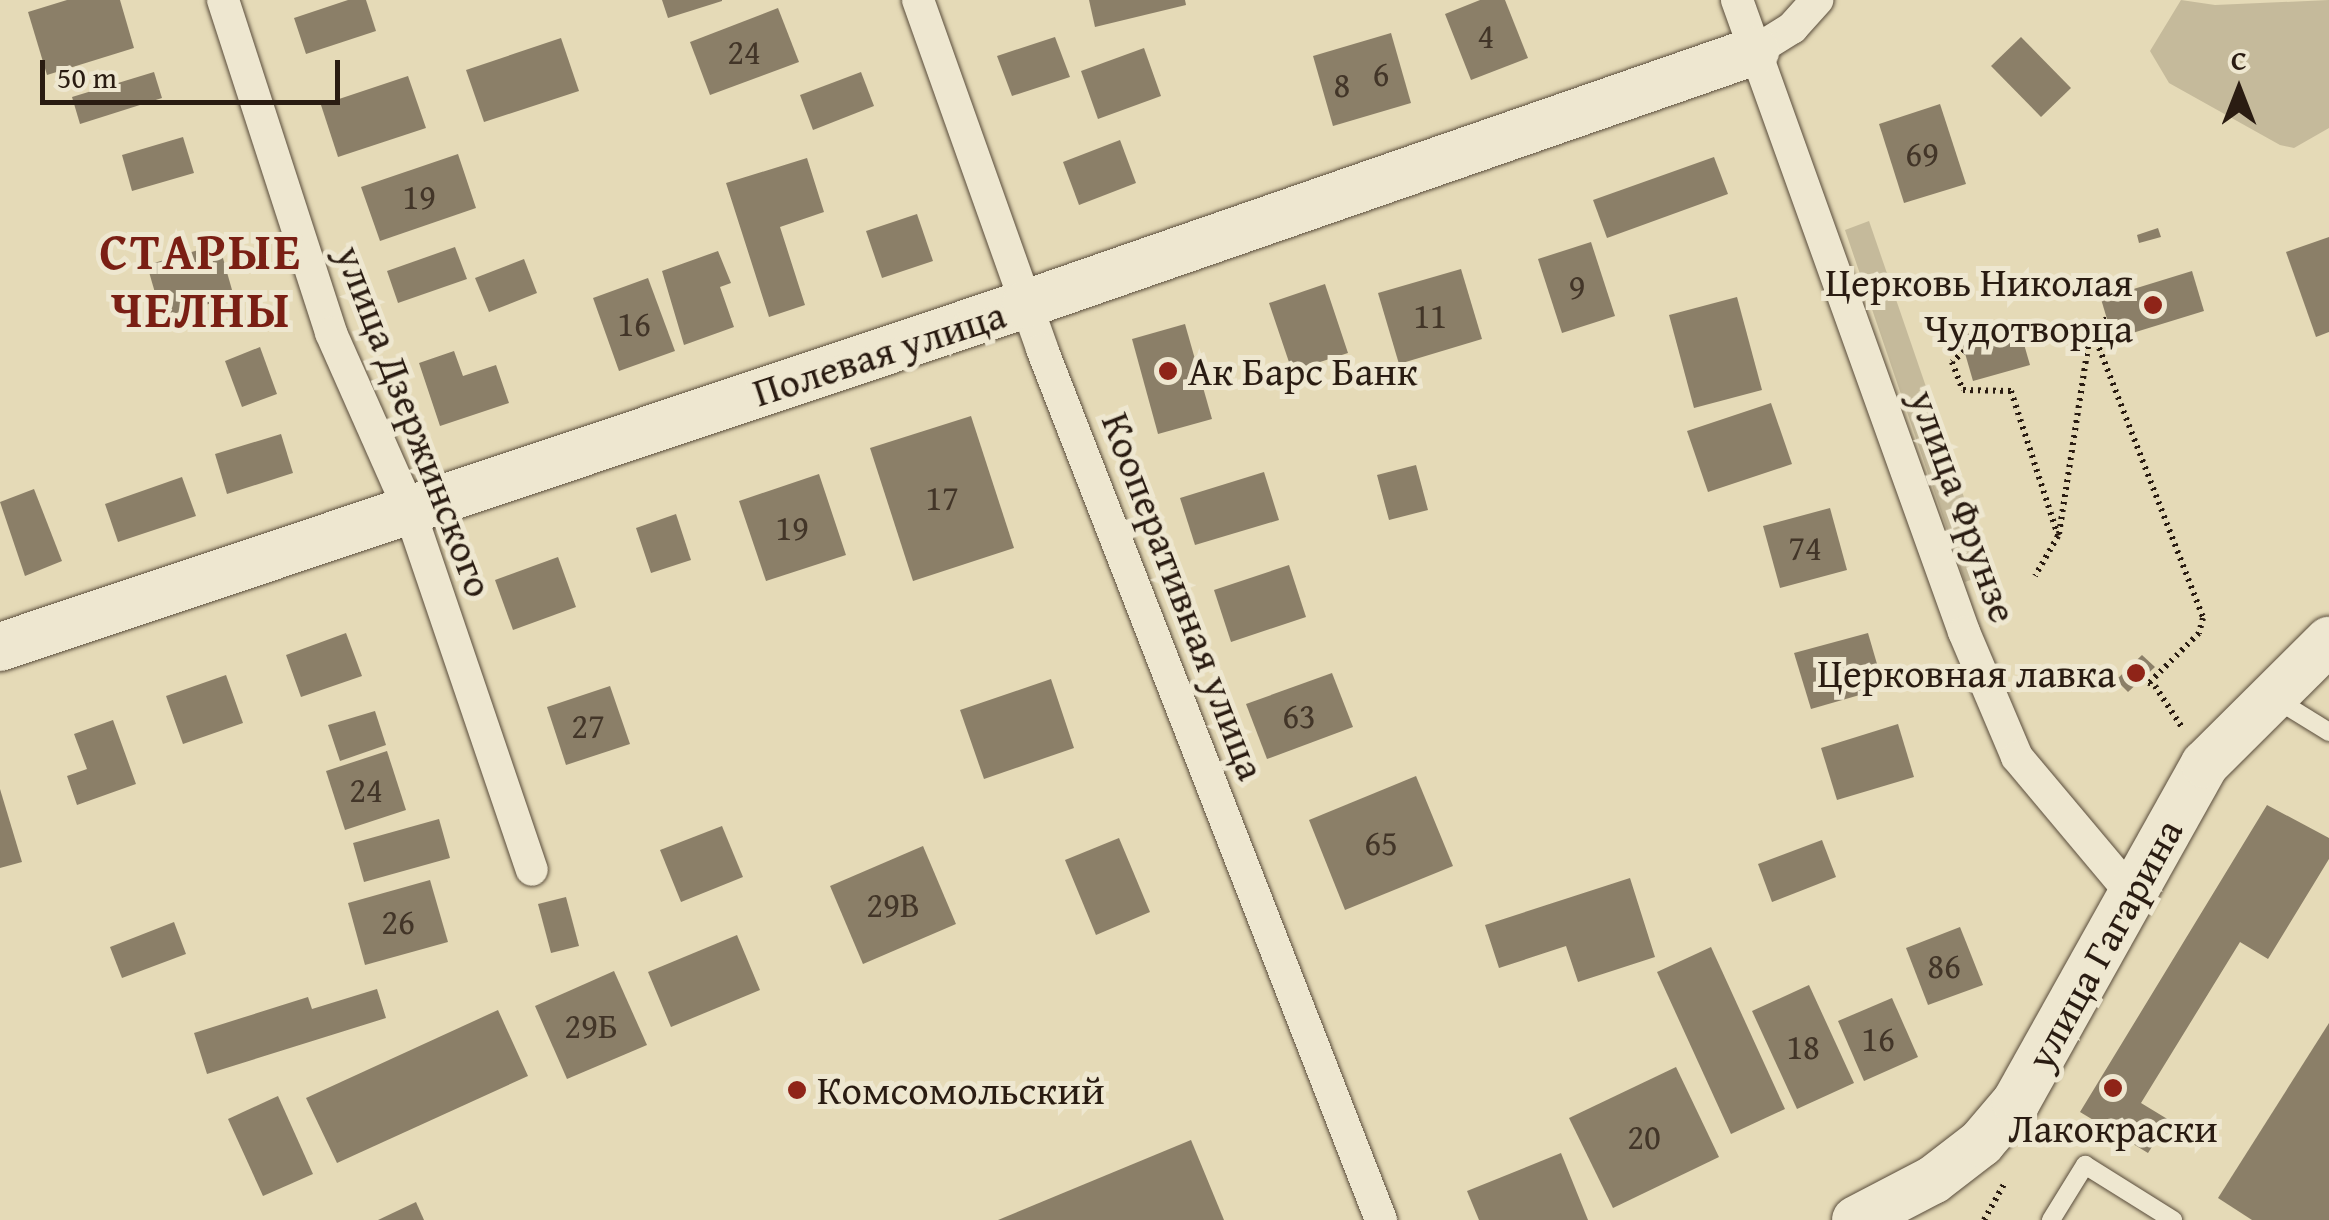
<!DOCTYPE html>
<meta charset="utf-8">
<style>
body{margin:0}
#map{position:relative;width:2329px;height:1220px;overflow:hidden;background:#e5dab7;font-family:"Gentium Book Plus",serif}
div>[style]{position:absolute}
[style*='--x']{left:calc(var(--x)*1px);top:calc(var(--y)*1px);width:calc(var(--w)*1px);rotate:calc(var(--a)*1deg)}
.green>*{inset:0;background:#c5ba9b}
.building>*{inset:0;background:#8b7f68}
.path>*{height:6px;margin-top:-3px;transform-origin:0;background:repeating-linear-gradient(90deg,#2a1c12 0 2.5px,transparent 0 7.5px)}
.roads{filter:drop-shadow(0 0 2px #594c3b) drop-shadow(0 0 2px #594c3b)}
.lane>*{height:18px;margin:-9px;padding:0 9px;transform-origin:9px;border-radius:9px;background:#eee7d0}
.street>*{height:32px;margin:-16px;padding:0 16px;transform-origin:16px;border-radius:16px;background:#eee7d0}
.secondary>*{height:48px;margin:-24px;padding:0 24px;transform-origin:24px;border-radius:24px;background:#eee7d0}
.dots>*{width:28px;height:28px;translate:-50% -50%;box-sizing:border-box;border:5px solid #eee7d0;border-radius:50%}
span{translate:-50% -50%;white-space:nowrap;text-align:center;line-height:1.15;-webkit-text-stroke:10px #eee7d0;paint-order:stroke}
.number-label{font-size:35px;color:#423528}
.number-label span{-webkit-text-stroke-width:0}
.poi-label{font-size:40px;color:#2a1c12}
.right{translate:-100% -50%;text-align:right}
.left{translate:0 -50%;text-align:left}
.street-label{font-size:40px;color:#2a1c12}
.district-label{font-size:50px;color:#7a1f14;font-weight:700;letter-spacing:2.5px}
.north{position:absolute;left:2189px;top:40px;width:100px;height:100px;-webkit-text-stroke:8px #eee7d0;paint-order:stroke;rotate:0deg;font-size:28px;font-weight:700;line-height:40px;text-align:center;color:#2a1c12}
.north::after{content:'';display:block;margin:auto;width:35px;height:45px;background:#2a1c12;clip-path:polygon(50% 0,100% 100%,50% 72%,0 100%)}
.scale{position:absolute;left:40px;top:60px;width:300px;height:45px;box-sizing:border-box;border:5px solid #2a1c12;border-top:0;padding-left:12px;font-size:30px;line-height:35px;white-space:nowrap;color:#2a1c12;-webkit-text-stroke:8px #eee7d0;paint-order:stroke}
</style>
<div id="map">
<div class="green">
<div style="clip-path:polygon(2181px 0,2215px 5px,2329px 0,2329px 128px,2294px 148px,2280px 145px,2169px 83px,2150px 51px)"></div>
<div style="clip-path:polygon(1869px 221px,1990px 573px,1965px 582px,1845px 230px)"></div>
</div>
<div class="building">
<div style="clip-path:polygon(67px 0,120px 0,134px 48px,47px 75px,28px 12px)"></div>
<div style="clip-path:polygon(348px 0,366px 0,376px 31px,306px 54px,294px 18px)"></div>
<div style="clip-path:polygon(662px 0,722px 0,722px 1px,668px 18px)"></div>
<div style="clip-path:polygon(1089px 0,1185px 0,1186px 5px,1095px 27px)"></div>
<div style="clip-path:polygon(1480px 0,1505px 0,1528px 58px,1471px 80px,1445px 14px)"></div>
<div style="clip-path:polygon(778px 8px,799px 62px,710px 95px,690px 42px)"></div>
<div style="clip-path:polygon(1391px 33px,1411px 103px,1333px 126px,1313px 56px)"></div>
<div style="clip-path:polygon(1055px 37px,1070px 77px,1012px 96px,997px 56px)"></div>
<div style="clip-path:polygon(2021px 37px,2071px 88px,2041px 117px,1991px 66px)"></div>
<div style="clip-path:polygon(561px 38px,579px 91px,484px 122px,466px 70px)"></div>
<div style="clip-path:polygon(1144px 48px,1161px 96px,1098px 119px,1081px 71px)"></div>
<div style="clip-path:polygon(154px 72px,162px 98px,80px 124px,72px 97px)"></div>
<div style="clip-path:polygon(861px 72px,874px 106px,813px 130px,800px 95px)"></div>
<div style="clip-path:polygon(408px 76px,426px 128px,338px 157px,321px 105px)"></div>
<div style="clip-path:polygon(1940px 104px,1966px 184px,1904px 203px,1879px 124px)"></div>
<div style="clip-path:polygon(183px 137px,194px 173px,132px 191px,122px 155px)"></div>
<div style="clip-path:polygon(1120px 140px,1136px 183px,1079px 205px,1063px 162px)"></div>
<div style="clip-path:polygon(458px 154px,476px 208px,380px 241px,361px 187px)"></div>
<div style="clip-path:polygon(1714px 157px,1728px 194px,1607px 238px,1593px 200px)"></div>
<div style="clip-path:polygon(807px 158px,824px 212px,780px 227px,805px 305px,769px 317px,726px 183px)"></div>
<div style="clip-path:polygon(917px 214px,933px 261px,882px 278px,866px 231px)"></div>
<div style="clip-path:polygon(2158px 228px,2161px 237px,2139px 243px,2137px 235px)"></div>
<div style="clip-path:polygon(2329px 237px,2329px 332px,2316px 337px,2286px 252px)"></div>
<div style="clip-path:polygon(1591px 242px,1615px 316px,1562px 333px,1538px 259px)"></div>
<div style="clip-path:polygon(219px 244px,234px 297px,162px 317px,147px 265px)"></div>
<div style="clip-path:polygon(455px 247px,467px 279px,398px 303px,387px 271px)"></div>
<div style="clip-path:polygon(718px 251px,731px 283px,720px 287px,734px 327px,684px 345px,662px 271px)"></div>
<div style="clip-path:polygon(524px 259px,537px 293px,489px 312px,475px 278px)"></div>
<div style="clip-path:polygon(1461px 269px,1482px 339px,1399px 364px,1378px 293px)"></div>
<div style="clip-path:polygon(2192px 271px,2204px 311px,2113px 339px,2101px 299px)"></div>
<div style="clip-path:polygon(648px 278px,675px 351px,619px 371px,593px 298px)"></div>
<div style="clip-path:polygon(1325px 284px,1348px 353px,1292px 371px,1269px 303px)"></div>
<div style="clip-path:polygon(1737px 297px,1762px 390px,1694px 408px,1669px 315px)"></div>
<div style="clip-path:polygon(2017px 320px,2030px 365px,1973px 381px,1960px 336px)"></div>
<div style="clip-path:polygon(1185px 324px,1212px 419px,1158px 434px,1132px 339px)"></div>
<div style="clip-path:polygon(260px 347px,277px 394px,242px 407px,225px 361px)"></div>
<div style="clip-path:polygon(454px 351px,463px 376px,496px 365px,509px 403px,440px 426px,419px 363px)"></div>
<div style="clip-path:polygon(1771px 403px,1792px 464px,1708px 492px,1687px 431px)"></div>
<div style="clip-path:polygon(971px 416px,1014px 548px,913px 581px,870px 448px)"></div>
<div style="clip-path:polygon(281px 434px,293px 473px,227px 494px,215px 454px)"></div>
<div style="clip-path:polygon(1416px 465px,1428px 510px,1389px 520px,1377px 475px)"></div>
<div style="clip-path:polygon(1264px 472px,1279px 520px,1195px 545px,1180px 498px)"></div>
<div style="clip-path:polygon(819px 474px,846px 555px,766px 581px,739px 501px)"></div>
<div style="clip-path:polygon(182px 477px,196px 516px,118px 542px,105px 504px)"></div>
<div style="clip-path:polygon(34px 489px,62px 561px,25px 576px,0 502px)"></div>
<div style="clip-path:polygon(1830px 508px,1847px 570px,1780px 588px,1763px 526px)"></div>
<div style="clip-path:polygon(676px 514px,691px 560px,651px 573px,636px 528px)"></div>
<div style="clip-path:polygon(558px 557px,576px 607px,513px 630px,495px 580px)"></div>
<div style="clip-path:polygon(1289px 565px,1306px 617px,1231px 642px,1214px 590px)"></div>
<div style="clip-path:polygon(346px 633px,362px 676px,301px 697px,286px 655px)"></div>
<div style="clip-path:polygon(1868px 633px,1884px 688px,1811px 709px,1794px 653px)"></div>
<div style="clip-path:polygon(2142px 655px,2155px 667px,2128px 692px,2116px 680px)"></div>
<div style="clip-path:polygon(1332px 673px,1353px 727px,1267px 759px,1246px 704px)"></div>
<div style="clip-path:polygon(226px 675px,243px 723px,183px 744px,166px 696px)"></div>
<div style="clip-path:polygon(1051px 679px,1074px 748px,984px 779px,960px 710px)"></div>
<div style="clip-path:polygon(610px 686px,630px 744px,566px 765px,547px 707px)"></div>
<div style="clip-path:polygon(375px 711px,386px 745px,340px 761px,328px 725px)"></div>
<div style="clip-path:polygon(113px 720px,136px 784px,77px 805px,67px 776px,87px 769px,74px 734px)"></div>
<div style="clip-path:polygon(1898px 724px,1914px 777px,1837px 800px,1821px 748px)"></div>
<div style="clip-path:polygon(387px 751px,406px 810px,345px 830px,326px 771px)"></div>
<div style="clip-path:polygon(1416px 776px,1453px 866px,1345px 910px,1309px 820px)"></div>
<div style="clip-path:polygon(0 789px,22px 862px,0 868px)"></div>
<div style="clip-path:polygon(2267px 805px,2329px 838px,2329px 859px,2268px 959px,2240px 942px,2141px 1103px,2169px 1120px,2148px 1153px,2080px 1112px)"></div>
<div style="clip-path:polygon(439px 819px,450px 858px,364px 882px,353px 843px)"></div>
<div style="clip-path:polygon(722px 826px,743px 877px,681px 902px,660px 850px)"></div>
<div style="clip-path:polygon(1119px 838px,1150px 912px,1096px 935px,1065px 860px)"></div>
<div style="clip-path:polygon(1822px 840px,1836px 877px,1772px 902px,1758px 864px)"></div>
<div style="clip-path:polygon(923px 846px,956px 924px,863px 964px,830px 886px)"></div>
<div style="clip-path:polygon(1630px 878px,1655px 957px,1578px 982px,1566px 946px,1499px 968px,1485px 925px)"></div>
<div style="clip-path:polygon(430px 880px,448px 942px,365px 965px,348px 903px)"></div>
<div style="clip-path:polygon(566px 897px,579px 946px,551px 953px,538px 904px)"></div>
<div style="clip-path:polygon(174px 922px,186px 954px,122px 978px,110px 947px)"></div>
<div style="clip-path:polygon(1960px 927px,1983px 985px,1928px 1005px,1906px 948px)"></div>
<div style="clip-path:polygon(737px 935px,760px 990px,671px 1027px,648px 972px)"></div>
<div style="clip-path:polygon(1711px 947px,1785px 1109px,1731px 1134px,1657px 972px)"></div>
<div style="clip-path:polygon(614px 971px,647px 1045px,567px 1079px,535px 1006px)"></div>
<div style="clip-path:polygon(1809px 985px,1854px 1083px,1797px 1109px,1752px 1011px)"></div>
<div style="clip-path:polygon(377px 989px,386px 1018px,207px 1074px,194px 1033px,308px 997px,312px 1009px)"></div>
<div style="clip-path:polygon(1892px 998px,1918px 1057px,1864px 1081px,1838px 1021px)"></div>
<div style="clip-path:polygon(498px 1010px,528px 1076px,337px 1163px,306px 1098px)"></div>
<div style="clip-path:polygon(2329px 1023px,2329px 1220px,2252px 1220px,2218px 1198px)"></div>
<div style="clip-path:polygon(1676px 1067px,1719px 1157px,1613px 1208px,1569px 1118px)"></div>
<div style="clip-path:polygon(278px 1096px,313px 1174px,263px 1196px,228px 1119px)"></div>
<div style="clip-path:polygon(1191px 1140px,1224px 1220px,998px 1220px)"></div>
<div style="clip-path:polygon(1561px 1153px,1588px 1220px,1479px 1220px,1467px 1191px)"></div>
<div style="clip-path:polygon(416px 1202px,424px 1220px,378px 1220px)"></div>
</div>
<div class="path">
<div style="--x:2091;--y:327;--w:312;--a:68.9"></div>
<div style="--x:2203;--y:618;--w:16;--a:105"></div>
<div style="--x:2199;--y:633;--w:71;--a:135"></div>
<div style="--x:1964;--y:351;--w:16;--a:137"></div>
<div style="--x:1952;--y:362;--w:30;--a:69"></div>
<div style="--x:1963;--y:390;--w:48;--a:1.2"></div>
<div style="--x:2011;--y:391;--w:152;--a:72"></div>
<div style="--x:2058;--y:536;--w:46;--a:119.9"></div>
<div style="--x:2059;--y:534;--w:209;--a:-81.2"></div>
<div style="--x:2091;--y:327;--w:18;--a:-27"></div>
<div style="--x:2142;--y:679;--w:15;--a:28"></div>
<div style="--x:2155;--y:686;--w:51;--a:56.9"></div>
<div style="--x:1984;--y:1220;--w:41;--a:-60.9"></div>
</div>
<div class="roads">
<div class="lane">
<div style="--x:2274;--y:698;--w:65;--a:31.7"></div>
<div style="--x:2051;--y:1220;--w:65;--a:-58.3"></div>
<div style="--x:2085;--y:1165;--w:104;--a:32"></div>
</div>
<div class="street">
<div style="--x:223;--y:0;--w:350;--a:72"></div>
<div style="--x:331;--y:333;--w:193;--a:66.1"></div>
<div style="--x:409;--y:509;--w:381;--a:71.2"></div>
<div style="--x:918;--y:0;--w:370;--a:70.4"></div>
<div style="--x:1042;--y:349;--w:935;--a:68.73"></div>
<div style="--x:1737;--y:0;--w:672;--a:70.24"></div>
<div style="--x:1964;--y:632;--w:136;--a:67"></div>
<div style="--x:2017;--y:757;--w:179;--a:50"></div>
<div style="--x:1755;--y:51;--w:44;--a:-31.9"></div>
<div style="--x:1792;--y:28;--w:38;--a:-48"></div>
</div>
<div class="secondary">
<div style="--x:0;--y:647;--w:1082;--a:-18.49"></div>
<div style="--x:1026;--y:304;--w:772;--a:-19.14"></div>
<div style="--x:1856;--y:1220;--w:87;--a:-27.5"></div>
<div style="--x:1933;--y:1180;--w:61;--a:-37.6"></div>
<div style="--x:1981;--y:1143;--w:54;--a:-49.5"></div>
<div style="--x:2016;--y:1102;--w:387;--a:-60.8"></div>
<div style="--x:2205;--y:764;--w:175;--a:-44.8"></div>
</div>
</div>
<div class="dots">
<div style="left:2153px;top:305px;background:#8f2418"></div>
<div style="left:1168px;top:371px;background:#8f2418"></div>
<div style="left:2136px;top:673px;background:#8f2418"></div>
<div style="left:2113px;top:1088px;background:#8f2418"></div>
<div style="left:797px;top:1090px;background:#8f2418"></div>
</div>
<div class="number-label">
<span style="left:1486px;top:36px">4</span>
<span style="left:744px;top:52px">24</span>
<span style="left:1381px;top:74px">6</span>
<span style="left:1342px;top:85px">8</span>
<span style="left:1922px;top:154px">69</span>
<span style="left:419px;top:197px">19</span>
<span style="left:1577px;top:287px">9</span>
<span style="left:1430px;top:316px">11</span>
<span style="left:634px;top:324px">16</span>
<span style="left:942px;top:498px">17</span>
<span style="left:792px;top:528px">19</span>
<span style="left:1805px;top:548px">74</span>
<span style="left:1299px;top:716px">63</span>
<span style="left:588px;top:726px">27</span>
<span style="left:366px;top:790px">24</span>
<span style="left:1381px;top:843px">65</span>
<span style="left:893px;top:905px">29В</span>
<span style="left:398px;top:922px">26</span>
<span style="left:1944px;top:966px">86</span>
<span style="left:591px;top:1026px">29Б</span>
<span style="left:1878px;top:1039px">16</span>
<span style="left:1803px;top:1047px">18</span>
<span style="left:1644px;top:1137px">20</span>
</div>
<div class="poi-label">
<span class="right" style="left:2133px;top:305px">Церковь Николая<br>Чудотворца</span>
<span class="left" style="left:1188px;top:371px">Ак Барс Банк</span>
<span class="right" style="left:2116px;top:673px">Церковная лавка</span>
<span class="left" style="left:817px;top:1090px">Комсомольский</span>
<span style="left:2113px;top:1128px">Лакокраски</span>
</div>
<div class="street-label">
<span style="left:879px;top:353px;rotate:-18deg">Полевая улица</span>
<span style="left:415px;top:421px;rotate:69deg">улица Дзержинского</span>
<span style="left:1964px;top:506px;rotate:70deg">улица Фрунзе</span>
<span style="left:1184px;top:596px;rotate:69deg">Кооперативная улица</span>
<span style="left:2104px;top:944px;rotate:-61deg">улица Гагарина</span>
</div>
<div class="district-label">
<span style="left:201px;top:279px">СТАРЫЕ<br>ЧЕЛНЫ</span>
</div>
<div class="north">С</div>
<div class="scale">50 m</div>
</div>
